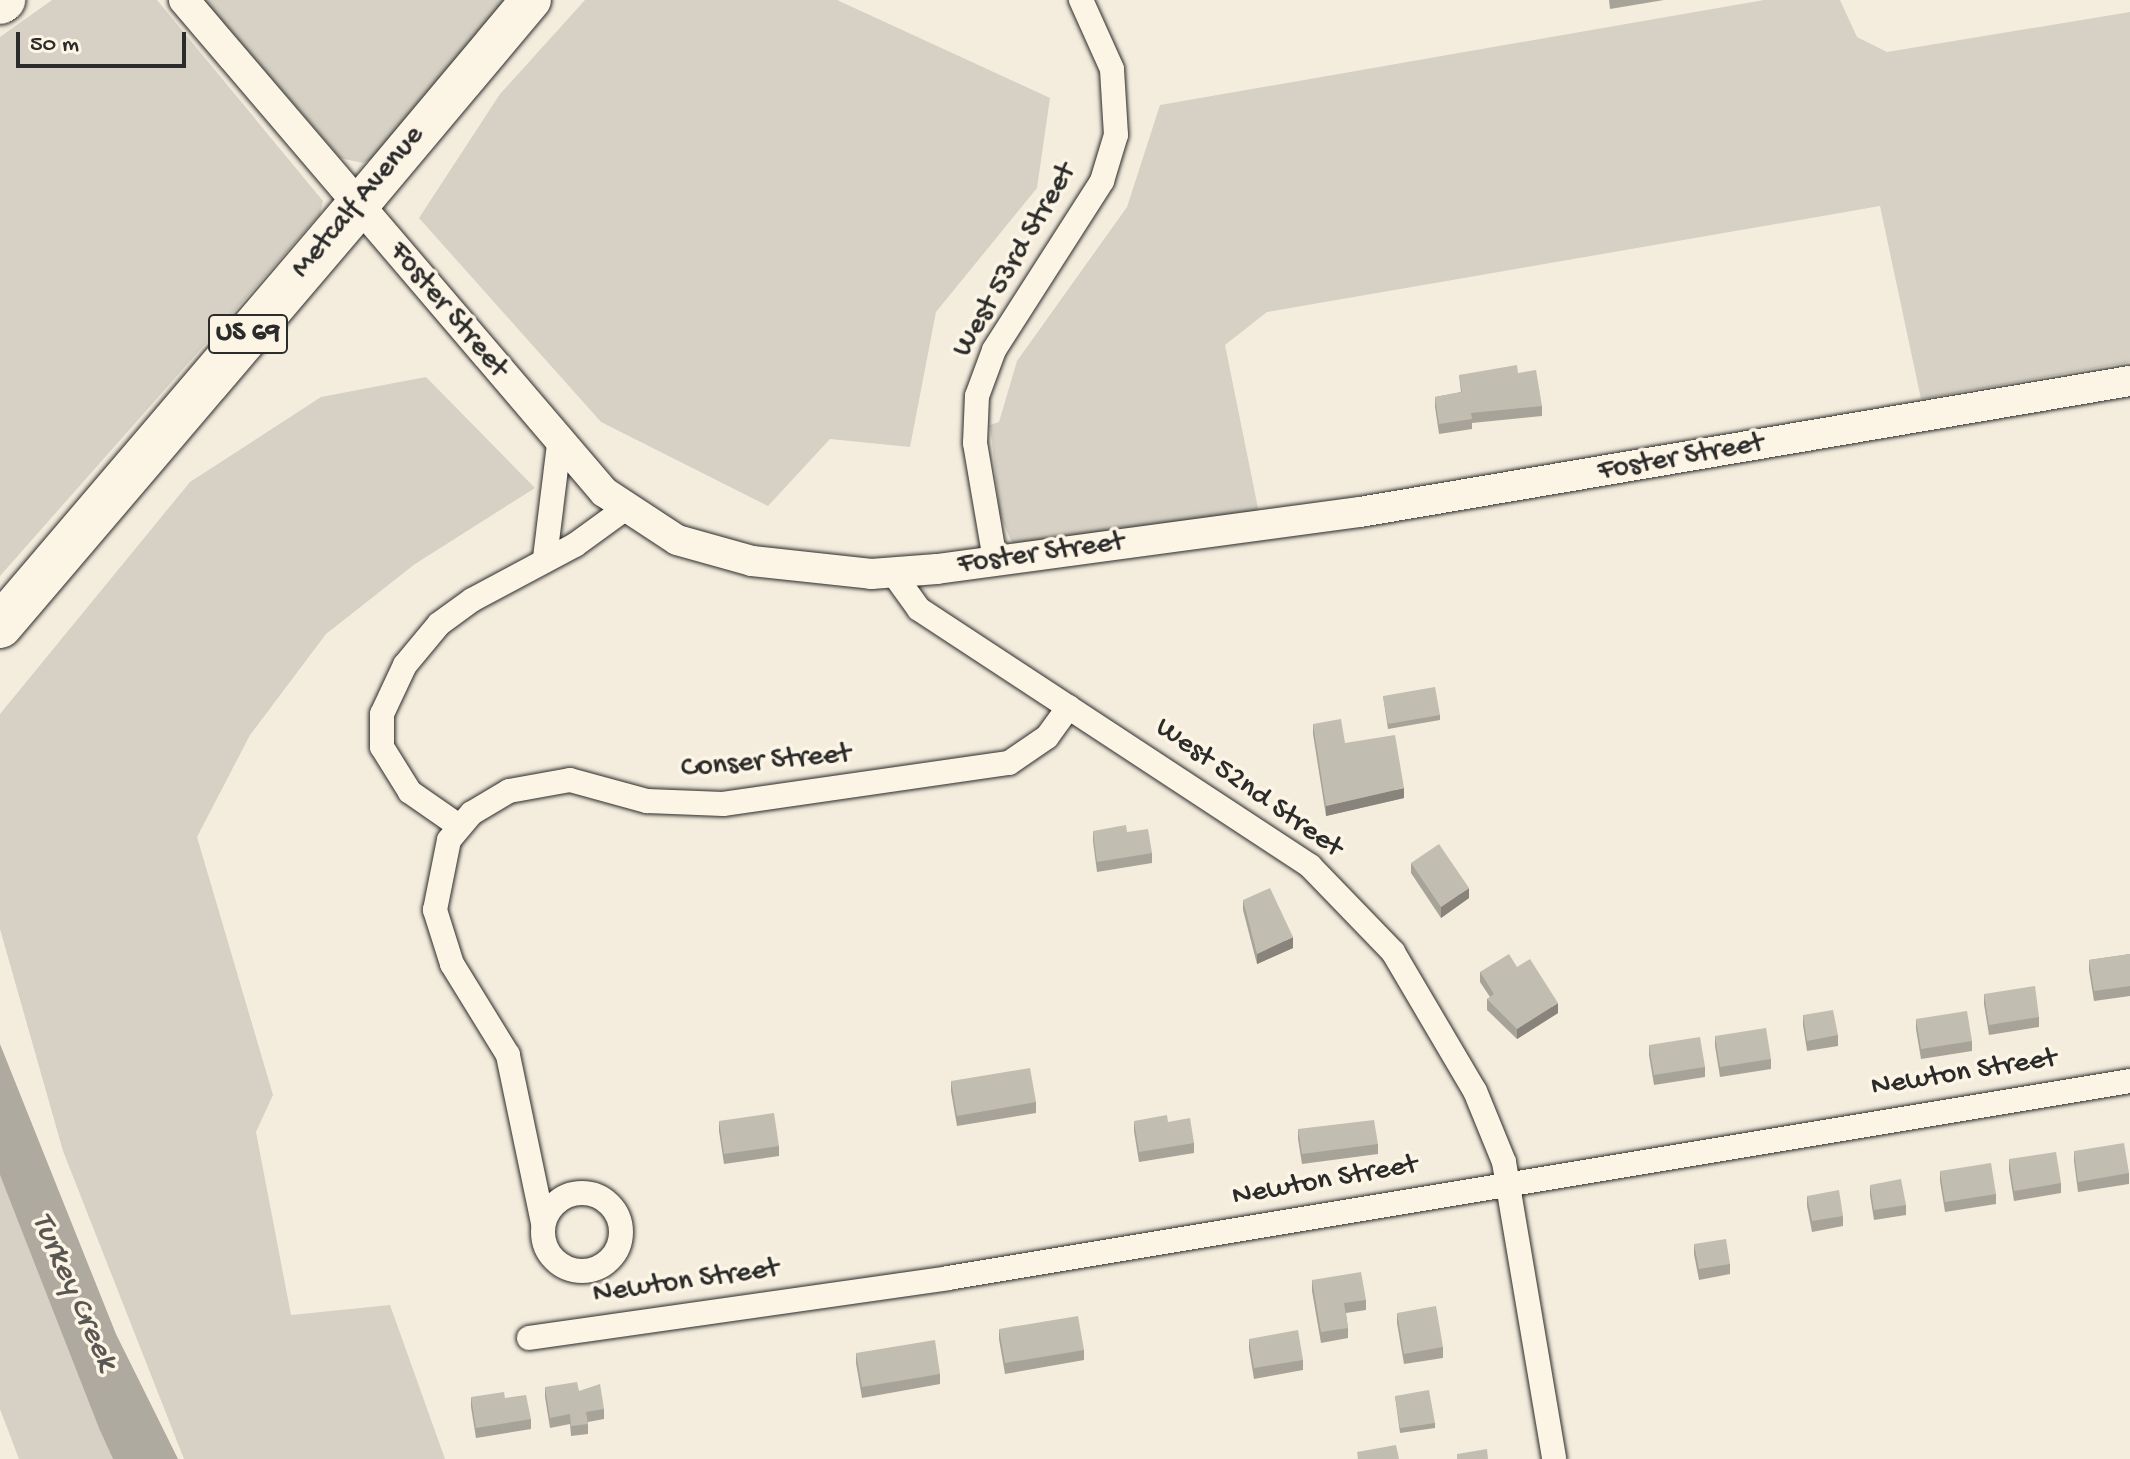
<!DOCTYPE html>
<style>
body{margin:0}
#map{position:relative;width:2130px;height:1459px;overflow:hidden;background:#f4edde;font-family:"Gochi Hand",sans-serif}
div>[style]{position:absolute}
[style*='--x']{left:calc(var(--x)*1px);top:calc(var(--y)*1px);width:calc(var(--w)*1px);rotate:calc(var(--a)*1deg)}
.green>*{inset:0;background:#d6d1c4}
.water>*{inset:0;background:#afaaa0}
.roads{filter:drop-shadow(0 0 2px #2b2b2b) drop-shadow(0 0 2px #2b2b2b)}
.minor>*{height:24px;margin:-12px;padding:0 12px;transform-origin:12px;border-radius:12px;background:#fcf5e5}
.minor>.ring{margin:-12px;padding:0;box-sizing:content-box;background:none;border:24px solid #fcf5e5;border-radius:50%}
.tertiary>*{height:30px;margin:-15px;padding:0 15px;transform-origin:15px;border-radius:15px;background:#fcf5e5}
.trunk>*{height:40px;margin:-20px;padding:0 20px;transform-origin:20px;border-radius:20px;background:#fcf5e5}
.motorway>*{height:44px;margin:-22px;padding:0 22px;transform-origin:22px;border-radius:22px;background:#fcf5e5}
.wall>*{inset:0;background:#a7a398}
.shaded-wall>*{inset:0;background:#88847c}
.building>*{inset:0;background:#c2bdb1}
span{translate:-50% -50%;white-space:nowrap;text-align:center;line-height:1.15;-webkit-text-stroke:7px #fcf5e5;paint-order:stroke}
.shield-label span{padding:2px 6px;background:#fcf5e5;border:2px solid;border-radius:6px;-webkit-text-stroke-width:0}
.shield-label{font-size:28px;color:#2b2b2b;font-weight:700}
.street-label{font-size:30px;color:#2b2b2b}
.water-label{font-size:32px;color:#595754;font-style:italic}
.scale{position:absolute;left:16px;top:32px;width:170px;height:36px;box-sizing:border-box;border:4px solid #2b2b2b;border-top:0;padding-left:10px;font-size:24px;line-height:28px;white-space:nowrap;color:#2b2b2b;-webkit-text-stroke:6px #fcf5e5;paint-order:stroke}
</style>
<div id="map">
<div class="green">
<div style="clip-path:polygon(52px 0,157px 0,323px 201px,320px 214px,0 576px,0 37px)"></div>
<div style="clip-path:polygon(204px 0,507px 0,376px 157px,363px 163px,340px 158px)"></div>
<div style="clip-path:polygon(585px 0,837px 0,1050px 98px,1037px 188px,936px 312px,910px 447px,830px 439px,768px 506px,601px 422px,419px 218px,500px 94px)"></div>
<div style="clip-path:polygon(1764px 0,1840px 0,1857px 37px,1887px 52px,2130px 12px,2130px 362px,1921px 399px,1880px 206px,1267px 312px,1225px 345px,1259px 513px,1028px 549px,1012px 543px,1000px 515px,990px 425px,999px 422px,1017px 361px,1127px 207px,1160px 105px)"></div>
<div style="clip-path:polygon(426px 377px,535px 488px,415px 564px,326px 634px,250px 735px,197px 837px,273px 1095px,256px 1132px,291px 1315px,390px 1305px,445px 1459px,184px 1459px,63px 1151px,0 929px,0 714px,190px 482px,321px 397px)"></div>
<div style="clip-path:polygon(0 1175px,65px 1331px,113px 1459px,19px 1459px,0 1409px)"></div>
</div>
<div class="water">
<div style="clip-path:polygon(0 1044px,116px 1334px,178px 1459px,113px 1459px,99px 1428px,0 1175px)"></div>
</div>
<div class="roads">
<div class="minor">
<div style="--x:545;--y:558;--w:115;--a:-83"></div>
<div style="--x:995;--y:560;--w:119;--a:-99.7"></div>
<div style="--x:975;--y:443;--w:47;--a:-87.6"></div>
<div style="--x:977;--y:396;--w:49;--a:-69.7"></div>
<div style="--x:994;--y:350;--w:201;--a:-57.4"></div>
<div style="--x:1102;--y:181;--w:48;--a:-73.1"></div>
<div style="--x:1116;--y:135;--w:66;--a:-93.5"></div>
<div style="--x:1112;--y:69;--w:76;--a:-114.2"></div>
<div style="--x:893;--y:573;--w:44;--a:54.2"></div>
<div style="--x:919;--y:609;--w:468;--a:33.3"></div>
<div style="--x:1310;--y:866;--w:120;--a:46"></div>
<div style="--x:1393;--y:952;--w:161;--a:59.5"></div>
<div style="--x:1475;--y:1091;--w:77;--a:67.8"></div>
<div style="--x:1504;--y:1162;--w:301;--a:80.4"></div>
<div style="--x:459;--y:826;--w:60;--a:-145.2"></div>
<div style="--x:410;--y:792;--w:53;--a:-121.9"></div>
<div style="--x:382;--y:747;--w:33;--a:-90"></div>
<div style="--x:382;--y:714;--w:54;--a:-64.9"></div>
<div style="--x:405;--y:665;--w:53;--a:-50.3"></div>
<div style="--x:439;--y:624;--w:41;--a:-36"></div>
<div style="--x:472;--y:600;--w:117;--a:-28.1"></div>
<div style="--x:575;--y:545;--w:63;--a:-36"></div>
<div class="ring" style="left:543px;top:1193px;width:54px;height:54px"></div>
<div style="--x:543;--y:1223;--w:172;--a:-101.8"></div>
<div style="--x:508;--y:1055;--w:107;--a:-121.6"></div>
<div style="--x:452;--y:964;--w:57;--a:-107.5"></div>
<div style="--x:435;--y:910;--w:71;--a:-78.7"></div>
<div style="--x:449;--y:840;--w:35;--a:-50"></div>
<div style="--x:472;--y:813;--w:43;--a:-30.7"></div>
<div style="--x:509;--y:791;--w:62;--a:-10.2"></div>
<div style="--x:570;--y:780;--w:80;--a:15.3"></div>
<div style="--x:647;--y:801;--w:76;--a:2.3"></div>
<div style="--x:723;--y:804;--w:289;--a:-8.2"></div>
<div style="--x:1009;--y:763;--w:46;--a:-34.4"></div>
<div style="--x:1047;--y:737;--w:37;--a:-54"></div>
<div style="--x:529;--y:1338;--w:423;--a:-8.1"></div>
<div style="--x:948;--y:1278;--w:1198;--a:-9.46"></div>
</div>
<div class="tertiary">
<div style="--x:184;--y:0;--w:647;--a:49.51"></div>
<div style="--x:604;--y:492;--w:87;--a:33.3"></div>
<div style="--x:677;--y:540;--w:78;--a:15.6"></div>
<div style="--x:752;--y:561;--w:120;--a:6.2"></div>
<div style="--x:871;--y:574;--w:66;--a:-4.3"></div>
<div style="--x:937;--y:569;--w:427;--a:-7.7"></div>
<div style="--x:1360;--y:512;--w:781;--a:-9.66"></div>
</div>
<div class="trunk">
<div style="--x:358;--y:206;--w:269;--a:-50"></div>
</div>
<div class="motorway">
<div style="--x:0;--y:2;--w:4;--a:-34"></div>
<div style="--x:0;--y:626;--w:552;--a:-49.56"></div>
</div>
</div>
<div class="wall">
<div style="clip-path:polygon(1609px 0,1664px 0,1610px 9px)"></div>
<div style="clip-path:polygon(1518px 373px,1542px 406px,1542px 416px,1472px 423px,1472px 429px,1439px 434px,1435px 407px,1435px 397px,1461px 392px,1459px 375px)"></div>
<div style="clip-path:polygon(1383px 696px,1440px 715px,1440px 720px,1388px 729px)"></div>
<div style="clip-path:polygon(1313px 724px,1404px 798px,1326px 816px,1313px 734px)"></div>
<div style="clip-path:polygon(1093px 831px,1127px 832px,1152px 853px,1152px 863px,1097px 872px,1093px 841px)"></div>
<div style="clip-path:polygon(1411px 863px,1469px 898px,1441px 918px,1411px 873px)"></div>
<div style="clip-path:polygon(1243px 900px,1293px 948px,1257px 964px,1243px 910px)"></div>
<div style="clip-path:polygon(2130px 954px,2130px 996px,2094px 1001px,2089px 970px,2089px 960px)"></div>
<div style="clip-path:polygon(1517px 967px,1558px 1013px,1517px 1039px,1487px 1010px,1487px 999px,1490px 997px,1480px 982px,1480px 972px)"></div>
<div style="clip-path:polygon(1984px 994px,2039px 1017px,2039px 1027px,1989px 1035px,1984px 1004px)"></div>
<div style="clip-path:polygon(1803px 1015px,1838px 1035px,1838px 1046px,1807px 1051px,1803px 1025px)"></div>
<div style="clip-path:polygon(1916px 1019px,1972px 1041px,1972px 1051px,1921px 1059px,1916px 1029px)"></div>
<div style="clip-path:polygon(1715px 1036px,1771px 1059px,1771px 1069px,1720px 1077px,1715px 1046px)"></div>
<div style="clip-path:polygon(1649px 1045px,1705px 1067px,1705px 1077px,1654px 1085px,1649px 1055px)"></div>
<div style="clip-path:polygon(951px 1081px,1036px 1102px,1036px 1113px,957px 1126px,951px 1091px)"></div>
<div style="clip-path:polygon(719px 1121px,779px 1146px,779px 1156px,724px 1164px,719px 1131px)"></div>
<div style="clip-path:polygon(1134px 1121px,1168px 1122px,1194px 1143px,1194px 1153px,1139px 1162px,1134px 1131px)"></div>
<div style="clip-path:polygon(1298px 1129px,1378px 1144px,1378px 1154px,1302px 1164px,1298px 1139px)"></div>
<div style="clip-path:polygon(2074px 1151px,2129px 1173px,2129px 1184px,2078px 1192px,2074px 1161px)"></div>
<div style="clip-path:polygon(2009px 1159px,2061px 1183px,2061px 1193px,2014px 1201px,2009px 1170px)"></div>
<div style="clip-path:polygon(1940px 1171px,1996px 1194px,1996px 1204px,1945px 1212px,1940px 1181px)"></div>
<div style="clip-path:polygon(1870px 1185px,1906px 1205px,1906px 1215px,1874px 1220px,1870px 1195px)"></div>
<div style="clip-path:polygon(1807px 1196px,1843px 1216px,1843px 1226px,1812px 1232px,1807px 1206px)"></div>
<div style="clip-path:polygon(1694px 1244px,1730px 1264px,1730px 1274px,1699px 1280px,1694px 1254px)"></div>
<div style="clip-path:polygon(1312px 1280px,1366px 1300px,1366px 1310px,1346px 1313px,1348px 1328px,1348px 1338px,1321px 1343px,1312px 1291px)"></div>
<div style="clip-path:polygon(1397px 1313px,1443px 1347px,1443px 1358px,1404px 1364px,1397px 1323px)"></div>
<div style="clip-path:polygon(999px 1329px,1084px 1350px,1084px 1360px,1005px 1374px,999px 1339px)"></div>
<div style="clip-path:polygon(1249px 1339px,1303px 1360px,1303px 1370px,1254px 1379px,1249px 1349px)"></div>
<div style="clip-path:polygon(856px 1353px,940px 1374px,940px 1384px,862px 1398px,856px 1363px)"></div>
<div style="clip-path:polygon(545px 1387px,579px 1391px,604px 1409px,604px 1419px,588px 1422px,588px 1434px,571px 1436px,570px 1424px,550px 1428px,545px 1397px)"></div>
<div style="clip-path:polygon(1395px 1396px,1435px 1423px,1435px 1428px,1400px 1433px)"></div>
<div style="clip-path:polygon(471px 1397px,505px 1398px,531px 1419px,531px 1429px,476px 1438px,471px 1407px)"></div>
</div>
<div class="shaded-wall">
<div style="clip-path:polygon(1404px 788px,1404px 798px,1326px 816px,1326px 806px)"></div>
<div style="clip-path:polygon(1469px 888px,1469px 898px,1441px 918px,1441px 907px)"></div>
<div style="clip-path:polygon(1293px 937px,1293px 948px,1257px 964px,1257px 954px)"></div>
<div style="clip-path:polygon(1558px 1003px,1558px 1013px,1517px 1039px,1517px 1029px)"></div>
</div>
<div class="building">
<div style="clip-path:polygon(1517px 365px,1518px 373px,1536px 370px,1542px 406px,1471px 413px,1472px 419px,1439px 424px,1435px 397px,1462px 392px,1459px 375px)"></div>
<div style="clip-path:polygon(1435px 687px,1440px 715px,1388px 724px,1383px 696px)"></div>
<div style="clip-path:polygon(1341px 719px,1345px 743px,1395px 735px,1404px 788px,1326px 806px,1313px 724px)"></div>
<div style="clip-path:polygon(1126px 825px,1127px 832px,1148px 829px,1152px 853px,1097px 862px,1093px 831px)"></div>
<div style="clip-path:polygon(1439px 844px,1469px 888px,1441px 907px,1411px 863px)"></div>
<div style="clip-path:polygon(1270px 888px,1293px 937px,1257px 954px,1243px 900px)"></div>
<div style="clip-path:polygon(1509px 954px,1517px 967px,1530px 959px,1558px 1003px,1517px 1029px,1487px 999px,1494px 994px,1480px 972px)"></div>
<div style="clip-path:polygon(2130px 954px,2130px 986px,2094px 991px,2089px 960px)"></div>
<div style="clip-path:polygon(2035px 986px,2039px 1017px,1989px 1025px,1984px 994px)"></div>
<div style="clip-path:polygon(1833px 1010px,1838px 1035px,1807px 1041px,1803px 1015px)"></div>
<div style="clip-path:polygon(1967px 1011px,1972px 1041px,1921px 1049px,1916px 1019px)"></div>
<div style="clip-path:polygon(1766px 1028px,1771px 1059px,1720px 1067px,1715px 1036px)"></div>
<div style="clip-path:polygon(1700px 1037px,1705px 1067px,1654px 1075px,1649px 1045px)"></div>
<div style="clip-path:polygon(1030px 1068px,1036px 1102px,957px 1116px,951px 1081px)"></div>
<div style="clip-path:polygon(774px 1113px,779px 1146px,724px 1154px,719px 1121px)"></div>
<div style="clip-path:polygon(1167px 1115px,1168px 1122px,1190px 1118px,1194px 1143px,1139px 1152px,1134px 1121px)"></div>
<div style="clip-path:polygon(1374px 1120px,1378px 1144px,1302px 1154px,1298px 1129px)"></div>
<div style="clip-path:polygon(2124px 1143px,2129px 1173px,2078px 1182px,2074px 1151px)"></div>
<div style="clip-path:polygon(2056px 1152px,2061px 1183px,2014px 1191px,2009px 1159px)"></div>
<div style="clip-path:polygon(1991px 1163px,1996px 1194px,1945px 1202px,1940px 1171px)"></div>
<div style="clip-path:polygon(1901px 1179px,1906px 1205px,1874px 1210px,1870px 1185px)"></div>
<div style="clip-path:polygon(1839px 1190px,1843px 1216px,1812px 1221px,1807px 1196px)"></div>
<div style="clip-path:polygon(1726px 1239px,1730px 1264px,1699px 1269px,1694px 1244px)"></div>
<div style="clip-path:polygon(1361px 1272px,1366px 1300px,1344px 1303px,1348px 1328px,1321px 1332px,1312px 1280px)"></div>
<div style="clip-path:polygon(1436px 1306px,1443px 1347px,1404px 1354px,1397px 1313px)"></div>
<div style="clip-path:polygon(1078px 1316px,1084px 1350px,1005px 1363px,999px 1329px)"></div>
<div style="clip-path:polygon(1298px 1330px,1303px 1360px,1254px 1368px,1249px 1339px)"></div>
<div style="clip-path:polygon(935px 1340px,940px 1374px,862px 1387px,856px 1353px)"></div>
<div style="clip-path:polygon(577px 1382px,579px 1391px,600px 1384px,604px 1409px,586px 1412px,588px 1424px,571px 1426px,570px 1414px,550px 1418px,545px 1387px)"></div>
<div style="clip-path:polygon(1429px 1390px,1435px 1423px,1400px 1428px,1395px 1396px)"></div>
<div style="clip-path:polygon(504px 1392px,505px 1398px,526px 1395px,531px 1419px,476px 1428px,471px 1397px)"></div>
<div style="clip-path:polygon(1396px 1445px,1399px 1459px,1358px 1459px,1357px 1452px)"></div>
<div style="clip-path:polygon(1487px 1449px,1488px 1459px,1457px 1459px,1457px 1454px)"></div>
</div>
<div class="shield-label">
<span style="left:248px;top:334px">US 69</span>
</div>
<div class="street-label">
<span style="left:359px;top:203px;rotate:-50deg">Metcalf Avenue</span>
<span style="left:1016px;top:261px;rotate:-60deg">West 53rd Street</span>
<span style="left:447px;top:311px;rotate:50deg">Foster Street</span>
<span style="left:1681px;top:459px;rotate:-10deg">Foster Street</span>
<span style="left:1041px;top:555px;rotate:-8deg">Foster Street</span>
<span style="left:766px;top:763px;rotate:-5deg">Conser Street</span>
<span style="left:1248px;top:789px;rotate:35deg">West 52nd Street</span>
<span style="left:1964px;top:1074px;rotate:-9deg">Newton Street</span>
<span style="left:1325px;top:1182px;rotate:-10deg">Newton Street</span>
<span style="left:686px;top:1283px;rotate:-8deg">Newton Street</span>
</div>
<div class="water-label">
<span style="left:73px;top:1292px;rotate:66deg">Turkey Creek</span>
</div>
<div class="scale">50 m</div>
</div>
